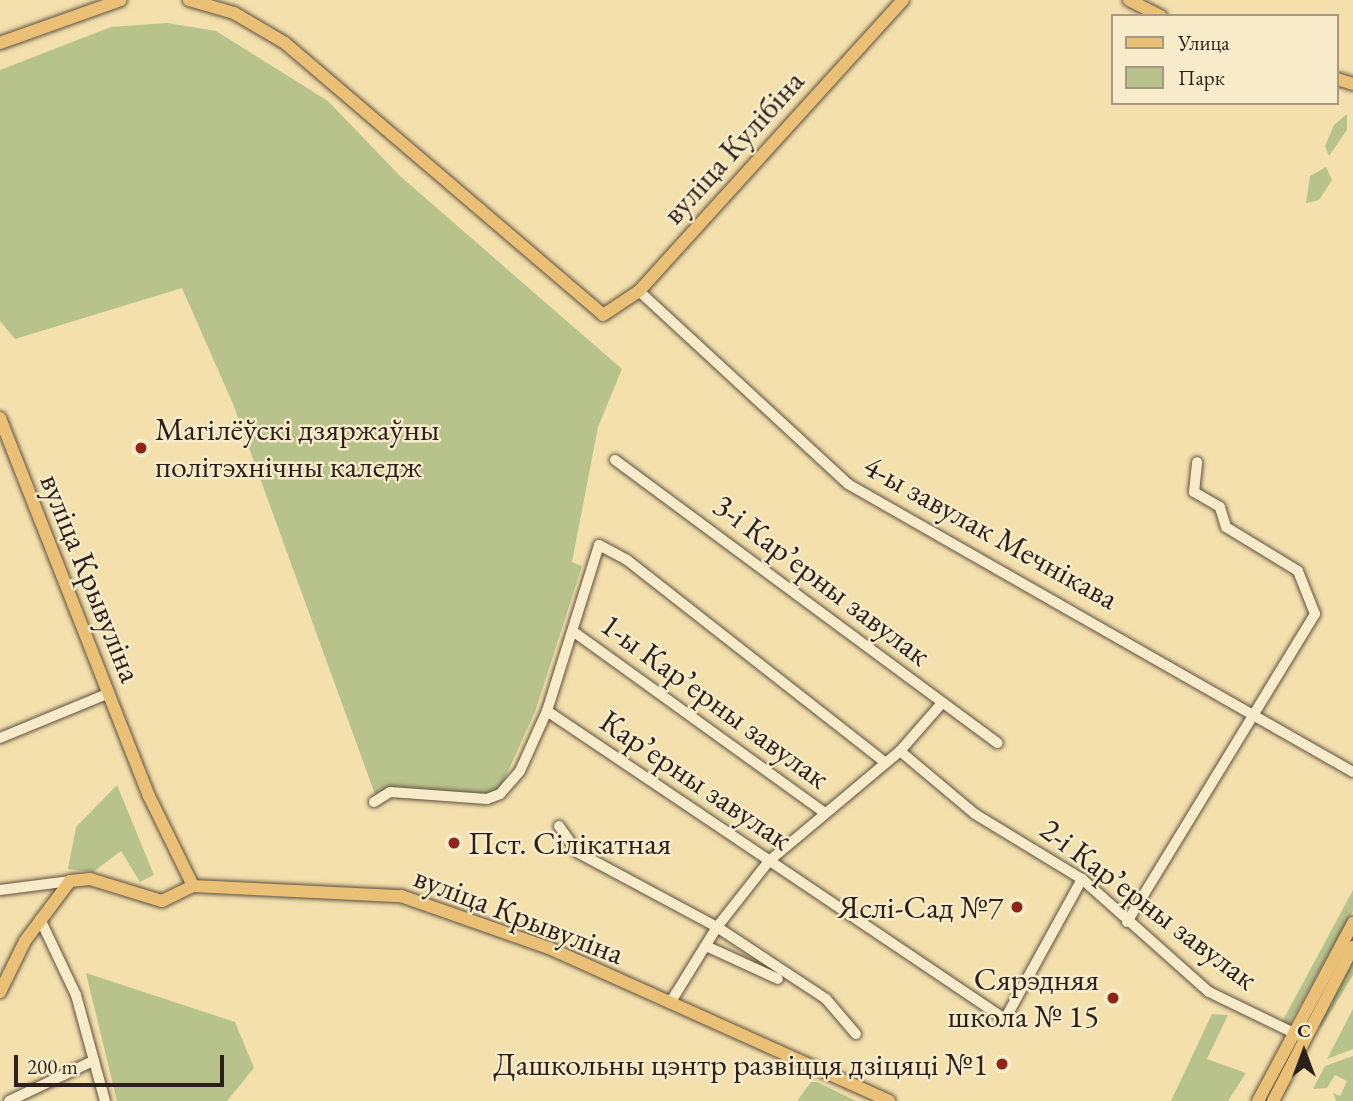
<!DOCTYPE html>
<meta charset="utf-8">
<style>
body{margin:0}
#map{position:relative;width:1353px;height:1101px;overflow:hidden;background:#f3e0ad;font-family:"EB Garamond",serif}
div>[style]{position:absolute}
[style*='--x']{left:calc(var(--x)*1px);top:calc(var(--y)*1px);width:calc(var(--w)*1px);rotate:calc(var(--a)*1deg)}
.green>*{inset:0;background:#b8c38c}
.roads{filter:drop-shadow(0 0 2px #5e4f3f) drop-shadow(0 0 2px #5e4f3f)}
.minor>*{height:10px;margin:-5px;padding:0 5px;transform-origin:5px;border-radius:5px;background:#f7ebca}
.major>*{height:12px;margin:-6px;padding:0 6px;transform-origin:6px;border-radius:6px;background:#eac076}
.dots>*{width:19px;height:19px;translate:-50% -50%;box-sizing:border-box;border:4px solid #f7ebca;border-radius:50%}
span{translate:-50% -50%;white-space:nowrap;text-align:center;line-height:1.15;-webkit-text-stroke:5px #f7ebca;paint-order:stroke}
.street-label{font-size:32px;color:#2d1f1a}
.poi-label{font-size:32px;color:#2d1f1a}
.left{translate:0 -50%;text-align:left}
.right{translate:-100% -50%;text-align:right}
.legend{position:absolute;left:1111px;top:14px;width:228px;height:91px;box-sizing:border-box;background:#f7ebca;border:2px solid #a69984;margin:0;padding:9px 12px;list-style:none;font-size:21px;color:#2d1f1a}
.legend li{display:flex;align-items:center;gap:14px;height:35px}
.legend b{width:35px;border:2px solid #a69984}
.north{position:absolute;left:1269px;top:1017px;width:70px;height:70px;-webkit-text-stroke:5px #f7ebca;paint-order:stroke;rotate:0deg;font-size:19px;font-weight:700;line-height:28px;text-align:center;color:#2d1f1a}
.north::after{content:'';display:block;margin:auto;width:24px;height:32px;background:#2d1f1a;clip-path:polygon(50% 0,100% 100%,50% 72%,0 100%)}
.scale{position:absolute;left:14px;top:1055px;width:210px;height:32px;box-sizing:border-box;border:4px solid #2d1f1a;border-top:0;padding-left:9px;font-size:21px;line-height:24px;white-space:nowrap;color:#2d1f1a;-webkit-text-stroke:5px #f7ebca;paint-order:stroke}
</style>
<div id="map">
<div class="green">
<div style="clip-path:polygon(167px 23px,216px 31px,328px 101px,400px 176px,622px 369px,598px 427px,572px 562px,582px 566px,535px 712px,493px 804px,376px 797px,233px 404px,182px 288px,15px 339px,0 321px,0 70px,111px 27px)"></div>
<div style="clip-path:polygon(1347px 114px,1347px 130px,1329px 156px,1325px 146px,1334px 125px)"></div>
<div style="clip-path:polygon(1326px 167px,1332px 180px,1319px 200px,1306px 203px,1310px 176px)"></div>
<div style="clip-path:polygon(117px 785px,154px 875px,140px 882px,121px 851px,93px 872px,68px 869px,76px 827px)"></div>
<div style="clip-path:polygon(1353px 890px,1353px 911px,1288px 1026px,1282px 1022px)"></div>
<div style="clip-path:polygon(1353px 959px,1353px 975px,1321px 1028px,1319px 1024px)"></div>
<div style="clip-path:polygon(86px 973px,235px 1022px,254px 1068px,227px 1101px,117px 1101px)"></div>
<div style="clip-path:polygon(1353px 1009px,1353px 1049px,1327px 1059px)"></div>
<div style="clip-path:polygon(1212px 1014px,1228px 1015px,1207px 1059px,1246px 1073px,1228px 1101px,1171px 1101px)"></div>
<div style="clip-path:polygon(1353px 1056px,1353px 1101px,1336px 1101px,1333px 1093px,1340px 1096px,1347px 1081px,1335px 1075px,1327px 1088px,1313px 1089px,1325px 1066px)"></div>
<div style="clip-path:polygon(811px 1082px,817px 1082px,856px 1101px,797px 1101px)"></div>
</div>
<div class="roads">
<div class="minor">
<div style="--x:639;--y:291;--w:284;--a:42.7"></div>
<div style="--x:848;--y:484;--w:581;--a:29.7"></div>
<div style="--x:615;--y:460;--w:476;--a:36.5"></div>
<div style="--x:574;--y:632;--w:309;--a:35.8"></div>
<div style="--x:547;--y:711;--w:552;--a:33.92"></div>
<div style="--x:1005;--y:1019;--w:160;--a:-61.2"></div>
<div style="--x:0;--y:738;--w:118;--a:-22.4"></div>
<div style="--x:900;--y:751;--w:98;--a:40"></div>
<div style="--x:975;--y:814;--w:125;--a:31.3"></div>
<div style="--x:1082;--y:879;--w:170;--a:41.7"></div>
<div style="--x:1209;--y:992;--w:99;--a:25.8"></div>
<div style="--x:374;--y:802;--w:19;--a:-32"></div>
<div style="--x:390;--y:792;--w:97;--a:4.1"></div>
<div style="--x:487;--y:799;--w:14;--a:-21"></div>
<div style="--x:500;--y:794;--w:30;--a:-49"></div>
<div style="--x:520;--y:771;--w:66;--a:-65.8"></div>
<div style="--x:547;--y:711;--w:174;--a:-72.6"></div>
<div style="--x:599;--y:545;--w:32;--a:28"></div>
<div style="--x:627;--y:560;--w:328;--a:38.1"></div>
<div style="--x:559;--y:826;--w:32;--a:55"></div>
<div style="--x:577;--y:852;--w:159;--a:28.2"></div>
<div style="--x:717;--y:927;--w:131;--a:33.4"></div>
<div style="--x:826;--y:999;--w:46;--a:49.4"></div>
<div style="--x:0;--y:890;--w:71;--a:-7.3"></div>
<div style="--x:40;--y:919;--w:84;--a:64.7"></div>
<div style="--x:76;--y:995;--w:110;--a:74.7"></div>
<div style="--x:1127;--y:922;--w:361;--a:-58.6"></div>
<div style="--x:1315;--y:614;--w:46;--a:-111.6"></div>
<div style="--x:1298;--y:571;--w:84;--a:-148.6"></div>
<div style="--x:1226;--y:527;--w:21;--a:-107"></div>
<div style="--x:1220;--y:507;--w:30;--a:-150"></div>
<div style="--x:1194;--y:492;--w:30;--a:-84"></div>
<div style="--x:706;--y:946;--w:79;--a:24.6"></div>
<div style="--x:670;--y:1003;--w:89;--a:-58.3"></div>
<div style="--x:717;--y:927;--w:84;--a:-51.8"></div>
<div style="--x:769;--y:861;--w:171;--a:-40"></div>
<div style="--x:900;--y:751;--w:64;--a:-48.8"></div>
<div style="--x:9;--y:1101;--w:93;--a:-25.5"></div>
</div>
<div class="major">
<div style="--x:189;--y:0;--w:47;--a:16.1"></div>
<div style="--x:234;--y:13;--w:59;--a:30.5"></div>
<div style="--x:285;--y:43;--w:418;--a:40.5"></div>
<div style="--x:603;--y:315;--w:43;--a:-33.7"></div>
<div style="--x:639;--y:291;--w:393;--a:-47.8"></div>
<div style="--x:1129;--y:0;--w:36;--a:27"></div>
<div style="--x:0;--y:43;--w:128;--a:-19.6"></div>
<div style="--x:1337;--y:79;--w:17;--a:17"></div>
<div style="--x:0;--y:418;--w:406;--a:68.5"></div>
<div style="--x:149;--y:796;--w:100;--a:63.9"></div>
<div style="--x:193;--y:886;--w:208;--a:2.8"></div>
<div style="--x:401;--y:896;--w:157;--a:19.4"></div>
<div style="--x:549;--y:948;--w:373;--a:24.2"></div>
<div style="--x:0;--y:992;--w:57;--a:-63.9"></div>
<div style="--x:25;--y:941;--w:75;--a:-53.1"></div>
<div style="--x:70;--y:881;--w:20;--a:-6"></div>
<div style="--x:90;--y:879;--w:75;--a:17"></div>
<div style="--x:162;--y:901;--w:34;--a:-26"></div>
<div style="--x:1258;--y:1101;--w:202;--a:-61.9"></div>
<div style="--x:1273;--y:1101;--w:174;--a:-62.5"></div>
</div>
</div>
<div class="dots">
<div style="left:141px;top:448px;background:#8f2418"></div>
<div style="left:454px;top:843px;background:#8f2418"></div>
<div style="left:1017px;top:907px;background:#8f2418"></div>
<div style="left:1113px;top:998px;background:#8f2418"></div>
<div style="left:1002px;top:1064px;background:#8f2418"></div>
</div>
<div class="street-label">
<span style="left:733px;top:147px;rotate:-48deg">вуліца Кулібіна</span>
<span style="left:991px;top:532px;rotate:29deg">4-ы завулак Мечнікава</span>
<span style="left:91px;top:578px;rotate:68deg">вуліца Крывуліна</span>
<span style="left:822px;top:580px;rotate:37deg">3-і Карʼерны завулак</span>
<span style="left:715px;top:701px;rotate:36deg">1-ы Карʼерны завулак</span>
<span style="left:696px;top:780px;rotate:34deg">Карʼерны завулак</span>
<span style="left:1149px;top:904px;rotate:37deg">2-і Карʼерны завулак</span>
<span style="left:519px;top:915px;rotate:21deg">вуліца Крывуліна</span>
</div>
<div class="poi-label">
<span class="left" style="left:155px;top:448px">Магілёўскі дзяржаўны<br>політэхнічны каледж</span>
<span class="left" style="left:468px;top:843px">Пст. Сілікатная</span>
<span class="right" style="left:1003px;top:907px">Яслі-Сад №7</span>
<span class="right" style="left:1099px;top:998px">Сярэдняя<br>школа № 15</span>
<span class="right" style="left:988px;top:1064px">Дашкольны цэнтр развіцця дзіцяці №1</span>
</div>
<ul class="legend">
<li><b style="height:9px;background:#eac076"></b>Улица</li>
<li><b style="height:19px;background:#b8c38c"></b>Парк</li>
</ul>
<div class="north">С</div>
<div class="scale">200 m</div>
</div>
